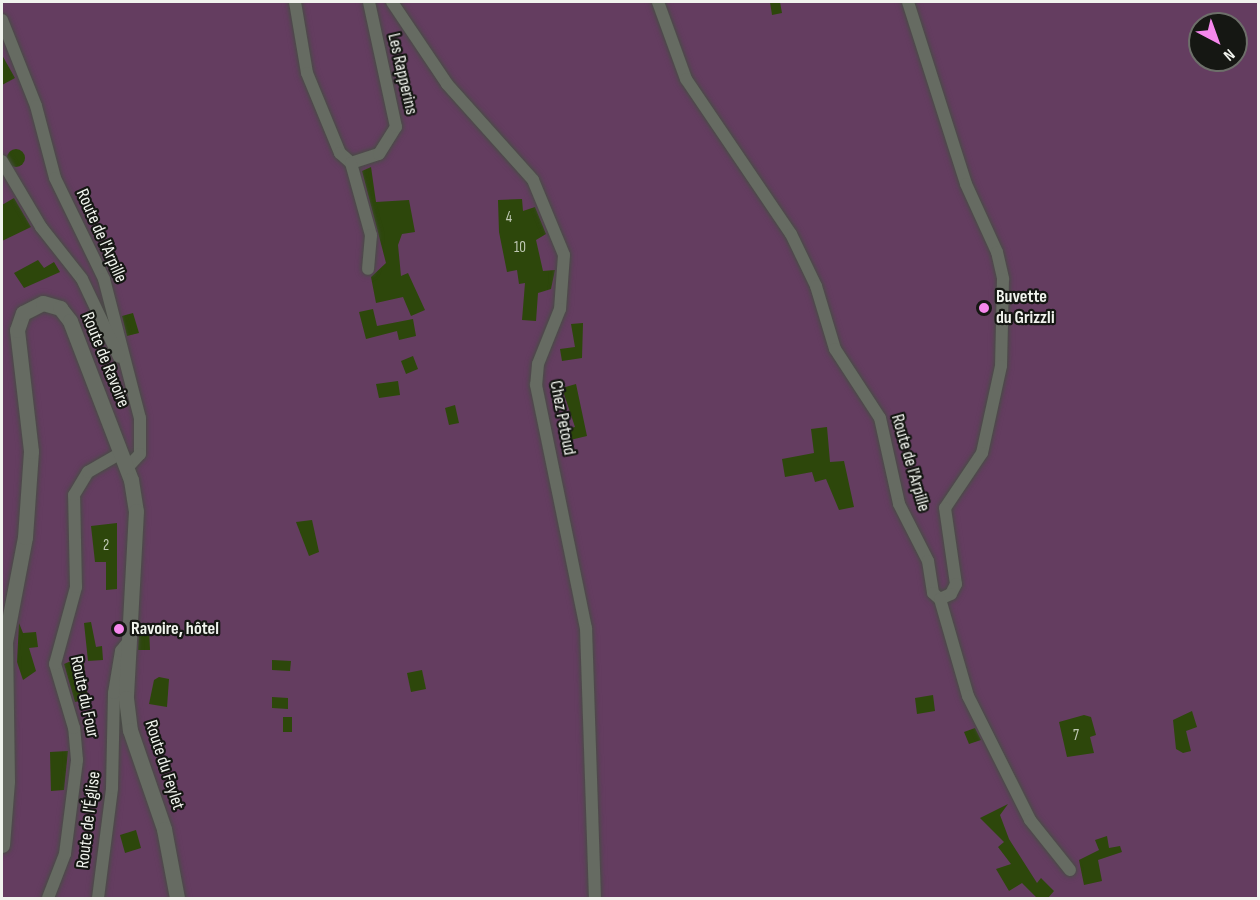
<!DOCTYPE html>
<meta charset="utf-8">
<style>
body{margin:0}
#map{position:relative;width:1260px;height:900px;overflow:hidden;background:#2b2f27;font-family:"Sofia Sans Condensed",sans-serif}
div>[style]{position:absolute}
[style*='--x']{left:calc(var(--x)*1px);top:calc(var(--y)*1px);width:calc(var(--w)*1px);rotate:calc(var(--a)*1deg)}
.green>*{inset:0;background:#643d60}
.building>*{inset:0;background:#2d470b}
.round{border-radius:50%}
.roads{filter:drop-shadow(0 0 2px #484c45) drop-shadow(0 0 2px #484c45)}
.minor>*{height:12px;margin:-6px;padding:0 6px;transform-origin:6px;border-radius:6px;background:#666b62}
.tertiary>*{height:15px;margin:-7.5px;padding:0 7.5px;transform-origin:7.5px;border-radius:7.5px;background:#666b62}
.dots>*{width:16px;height:16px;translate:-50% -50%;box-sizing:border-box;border:3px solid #151713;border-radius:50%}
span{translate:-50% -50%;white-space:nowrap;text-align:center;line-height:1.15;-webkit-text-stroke:4.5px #151713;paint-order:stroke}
.number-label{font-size:15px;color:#bfc8b4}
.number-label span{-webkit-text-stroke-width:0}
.street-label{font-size:18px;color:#f0f3ed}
.poi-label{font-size:18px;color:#f0f3ed;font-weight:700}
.left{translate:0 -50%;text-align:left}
.frame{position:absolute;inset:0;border:3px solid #f0f3ed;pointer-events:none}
.north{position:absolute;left:1188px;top:12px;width:60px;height:60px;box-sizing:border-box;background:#151713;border:2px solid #6d6f6a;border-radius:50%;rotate:139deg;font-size:16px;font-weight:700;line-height:24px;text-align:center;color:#f0f3ed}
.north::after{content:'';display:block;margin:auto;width:21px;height:27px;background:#f688ed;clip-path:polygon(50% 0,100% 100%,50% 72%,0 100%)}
</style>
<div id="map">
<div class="green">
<div style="clip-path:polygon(evenodd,2px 2px,1258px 2px,1258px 898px,2px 898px,2px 2px,1200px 24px,1236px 24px,1236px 60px,1200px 60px,1200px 24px)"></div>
</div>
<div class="building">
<div style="clip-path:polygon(770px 2px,780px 2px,782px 13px,772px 15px)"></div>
<div style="clip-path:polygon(2px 55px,15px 78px,2px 85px)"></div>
<div class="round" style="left:7px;top:149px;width:18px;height:18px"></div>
<div style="clip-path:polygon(371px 167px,376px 202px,409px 200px,415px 232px,402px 234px,398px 245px,401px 276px,408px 273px,425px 310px,411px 316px,403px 297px,376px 303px,371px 277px,386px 263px,362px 171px)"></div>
<div style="clip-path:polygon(14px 198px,31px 227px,2px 241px,2px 205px)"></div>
<div style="clip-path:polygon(522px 199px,523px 211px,535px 207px,546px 234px,536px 240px,543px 271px,555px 270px,551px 289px,538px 293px,536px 321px,522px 320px,525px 283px,519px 284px,517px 270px,507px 272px,499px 232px,498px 200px)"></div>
<div style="clip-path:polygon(38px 260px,44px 268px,54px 262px,60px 272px,24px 288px,14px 273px)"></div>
<div style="clip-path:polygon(373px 309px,377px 326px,413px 319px,416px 336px,399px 340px,397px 331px,366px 339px,359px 312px)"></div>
<div style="clip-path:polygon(133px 313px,139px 333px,127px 336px,122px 316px)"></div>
<div style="clip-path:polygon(583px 323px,582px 358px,562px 361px,560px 349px,575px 347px,571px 324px)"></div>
<div style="clip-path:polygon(413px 356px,418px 369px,406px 374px,401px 361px)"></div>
<div style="clip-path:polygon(398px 381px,400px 395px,379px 398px,376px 384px)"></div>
<div style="clip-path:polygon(576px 384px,587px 436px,570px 440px,567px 429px,575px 427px,562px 388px)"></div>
<div style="clip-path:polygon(455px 405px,459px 423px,449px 425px,445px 408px)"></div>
<div style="clip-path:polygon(827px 427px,830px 462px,844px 461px,854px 507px,839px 510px,826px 479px,815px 482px,812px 472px,785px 477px,782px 459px,814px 453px,811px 429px)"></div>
<div style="clip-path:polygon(312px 520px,319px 552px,309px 556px,296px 522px)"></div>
<div style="clip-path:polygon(117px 523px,117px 589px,106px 590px,106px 562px,95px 562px,91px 526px)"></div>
<div style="clip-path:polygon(91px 622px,96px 647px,102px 646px,103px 660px,88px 661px,84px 623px)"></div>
<div style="clip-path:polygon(19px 623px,23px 633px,36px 632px,38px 647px,29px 648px,36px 671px,23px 680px,17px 662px)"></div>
<div style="clip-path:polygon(149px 628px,150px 650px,138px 650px,139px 629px)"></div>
<div style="clip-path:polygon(83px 656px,88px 699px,75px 702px,64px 664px)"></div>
<div style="clip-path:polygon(272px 660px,291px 661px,290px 671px,272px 670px)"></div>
<div style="clip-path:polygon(422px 670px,426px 689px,411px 692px,407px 673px)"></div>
<div style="clip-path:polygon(159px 677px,169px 679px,167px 707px,149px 704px,154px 680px)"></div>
<div style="clip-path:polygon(933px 695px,935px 711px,917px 714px,915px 698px)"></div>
<div style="clip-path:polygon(272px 697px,288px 698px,288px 709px,272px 708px)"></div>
<div style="clip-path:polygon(1192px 711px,1197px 727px,1186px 731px,1191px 751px,1183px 753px,1176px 749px,1173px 720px)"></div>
<div style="clip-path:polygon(1084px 715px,1091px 717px,1096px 735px,1090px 737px,1094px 753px,1067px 757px,1059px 722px)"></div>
<div style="clip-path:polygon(283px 717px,292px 717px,292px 732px,283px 732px)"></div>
<div style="clip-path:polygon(975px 728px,981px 740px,969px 744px,964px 732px)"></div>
<div style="clip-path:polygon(68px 751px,64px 790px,51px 791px,50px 752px)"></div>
<div style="clip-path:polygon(1008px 804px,1000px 815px,1009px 839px,1037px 883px,1041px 878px,1054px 891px,1048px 898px,1037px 898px,1022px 883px,1009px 891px,996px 869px,1011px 864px,998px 847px,1004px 842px,980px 818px)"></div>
<div style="clip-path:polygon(136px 830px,141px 848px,125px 853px,120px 835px)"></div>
<div style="clip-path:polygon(1107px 836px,1109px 848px,1120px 846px,1122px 852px,1098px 860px,1102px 881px,1084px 885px,1079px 860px,1099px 850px,1095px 840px)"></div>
</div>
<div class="roads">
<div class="minor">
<div style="--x:295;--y:2;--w:72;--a:80.4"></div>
<div style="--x:307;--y:73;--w:87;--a:67.6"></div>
<div style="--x:340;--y:153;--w:15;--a:42"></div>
<div style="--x:392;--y:2;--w:99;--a:56.1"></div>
<div style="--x:447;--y:84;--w:129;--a:48.1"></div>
<div style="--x:533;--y:180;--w:81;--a:67.5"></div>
<div style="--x:564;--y:255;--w:54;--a:94.2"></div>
<div style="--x:560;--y:309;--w:59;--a:111.8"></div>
<div style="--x:538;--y:364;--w:21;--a:95"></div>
<div style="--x:536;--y:385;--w:248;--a:78.4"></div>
<div style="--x:586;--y:628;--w:270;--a:88.1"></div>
<div style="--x:658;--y:2;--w:82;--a:70"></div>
<div style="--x:686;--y:79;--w:187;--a:55.9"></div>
<div style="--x:791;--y:234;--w:58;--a:64.3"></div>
<div style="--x:816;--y:286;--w:66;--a:73.2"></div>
<div style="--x:835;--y:349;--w:82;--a:56.9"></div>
<div style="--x:880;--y:418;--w:88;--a:77.5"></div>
<div style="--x:899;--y:504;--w:64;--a:63"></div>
<div style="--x:928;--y:561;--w:32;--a:81"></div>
<div style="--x:933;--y:593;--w:9;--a:41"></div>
<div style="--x:908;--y:2;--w:191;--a:72.3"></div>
<div style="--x:966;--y:184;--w:75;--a:65.5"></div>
<div style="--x:997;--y:252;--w:28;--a:77"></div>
<div style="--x:1003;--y:279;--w:87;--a:91.3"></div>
<div style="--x:1001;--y:366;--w:89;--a:102.3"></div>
<div style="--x:982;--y:453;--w:66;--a:123.9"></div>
<div style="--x:945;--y:508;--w:77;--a:81.8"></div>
<div style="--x:956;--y:584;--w:11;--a:117"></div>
<div style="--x:951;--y:594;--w:12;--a:156"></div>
<div style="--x:2;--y:20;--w:92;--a:68.4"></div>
<div style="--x:36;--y:106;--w:74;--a:75.2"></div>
<div style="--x:55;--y:178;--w:112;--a:64.1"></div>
<div style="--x:104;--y:279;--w:144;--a:75.5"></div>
<div style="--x:140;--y:418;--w:36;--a:90"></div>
<div style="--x:140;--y:454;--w:19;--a:133"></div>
<div style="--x:2;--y:161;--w:77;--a:59.4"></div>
<div style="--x:41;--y:227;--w:66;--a:51.7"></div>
<div style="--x:82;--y:279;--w:86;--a:64.6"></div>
<div style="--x:351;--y:163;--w:29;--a:-18"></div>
<div style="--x:379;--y:154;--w:32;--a:-58"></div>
<div style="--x:396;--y:127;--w:128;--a:-102.2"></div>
<div style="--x:351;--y:163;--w:75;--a:74.5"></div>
<div style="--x:371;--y:235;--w:34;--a:95"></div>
<div style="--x:940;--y:599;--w:101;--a:73.9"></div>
<div style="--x:968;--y:696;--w:139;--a:63.4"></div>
<div style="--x:1030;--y:820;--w:64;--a:51.3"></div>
<div style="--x:48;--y:898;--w:47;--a:-68.9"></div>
<div style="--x:65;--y:854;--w:95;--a:-82.7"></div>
<div style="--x:77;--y:760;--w:32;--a:-95"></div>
<div style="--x:74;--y:728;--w:67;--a:-106.5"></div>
<div style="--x:55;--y:664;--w:80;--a:-74.7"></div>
<div style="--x:76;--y:587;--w:92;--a:-91.2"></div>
<div style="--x:74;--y:495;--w:27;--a:-59"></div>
<div style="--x:88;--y:472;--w:38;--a:-30"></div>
<div style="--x:98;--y:898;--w:111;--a:-82.7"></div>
<div style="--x:112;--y:788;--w:95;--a:-88.8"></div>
<div style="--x:114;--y:693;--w:43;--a:-80.5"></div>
<div style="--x:121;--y:651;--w:11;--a:-52"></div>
</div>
<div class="tertiary">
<div style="--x:2;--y:845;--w:64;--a:-85.5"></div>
<div style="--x:7;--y:781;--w:139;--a:-90.8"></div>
<div style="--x:5;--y:642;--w:107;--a:-79.2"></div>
<div style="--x:25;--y:537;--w:86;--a:-86"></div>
<div style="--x:31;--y:451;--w:122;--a:-96.6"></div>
<div style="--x:17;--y:330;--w:18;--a:-71"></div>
<div style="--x:23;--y:313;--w:22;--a:-27"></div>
<div style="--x:43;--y:303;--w:18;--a:16"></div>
<div style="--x:60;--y:308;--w:16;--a:52"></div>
<div style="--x:70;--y:321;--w:170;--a:69"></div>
<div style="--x:131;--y:480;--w:31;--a:81"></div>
<div style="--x:136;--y:511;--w:187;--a:93.1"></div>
<div style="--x:126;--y:698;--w:32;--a:83"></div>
<div style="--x:130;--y:730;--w:105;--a:71"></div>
<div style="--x:164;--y:829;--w:70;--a:79.3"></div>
</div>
</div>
<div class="dots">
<div style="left:984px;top:308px;background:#f688ed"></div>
<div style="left:119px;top:629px;background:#f688ed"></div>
</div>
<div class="number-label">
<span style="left:509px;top:218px">4</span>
<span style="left:520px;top:248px">10</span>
<span style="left:106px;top:546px">2</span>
<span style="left:1076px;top:736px">7</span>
</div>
<div class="street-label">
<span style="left:402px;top:74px;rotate:77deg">Les Rapperins</span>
<span style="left:101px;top:236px;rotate:66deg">Route de l'Arpille</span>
<span style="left:105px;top:360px;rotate:68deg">Route de Ravoire</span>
<span style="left:562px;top:418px;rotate:79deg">Chez Petoud</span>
<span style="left:910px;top:463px;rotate:74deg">Route de l'Arpille</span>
<span style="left:84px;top:697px;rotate:78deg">Route du Four</span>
<span style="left:164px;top:765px;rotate:72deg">Route du Feylet</span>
<span style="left:89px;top:820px;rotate:-83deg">Route de l'Église</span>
</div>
<div class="poi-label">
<span class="left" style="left:996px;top:308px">Buvette<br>du Grizzli</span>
<span class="left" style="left:131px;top:629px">Ravoire, hôtel</span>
</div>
<div class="frame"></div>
<div class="north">N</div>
</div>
